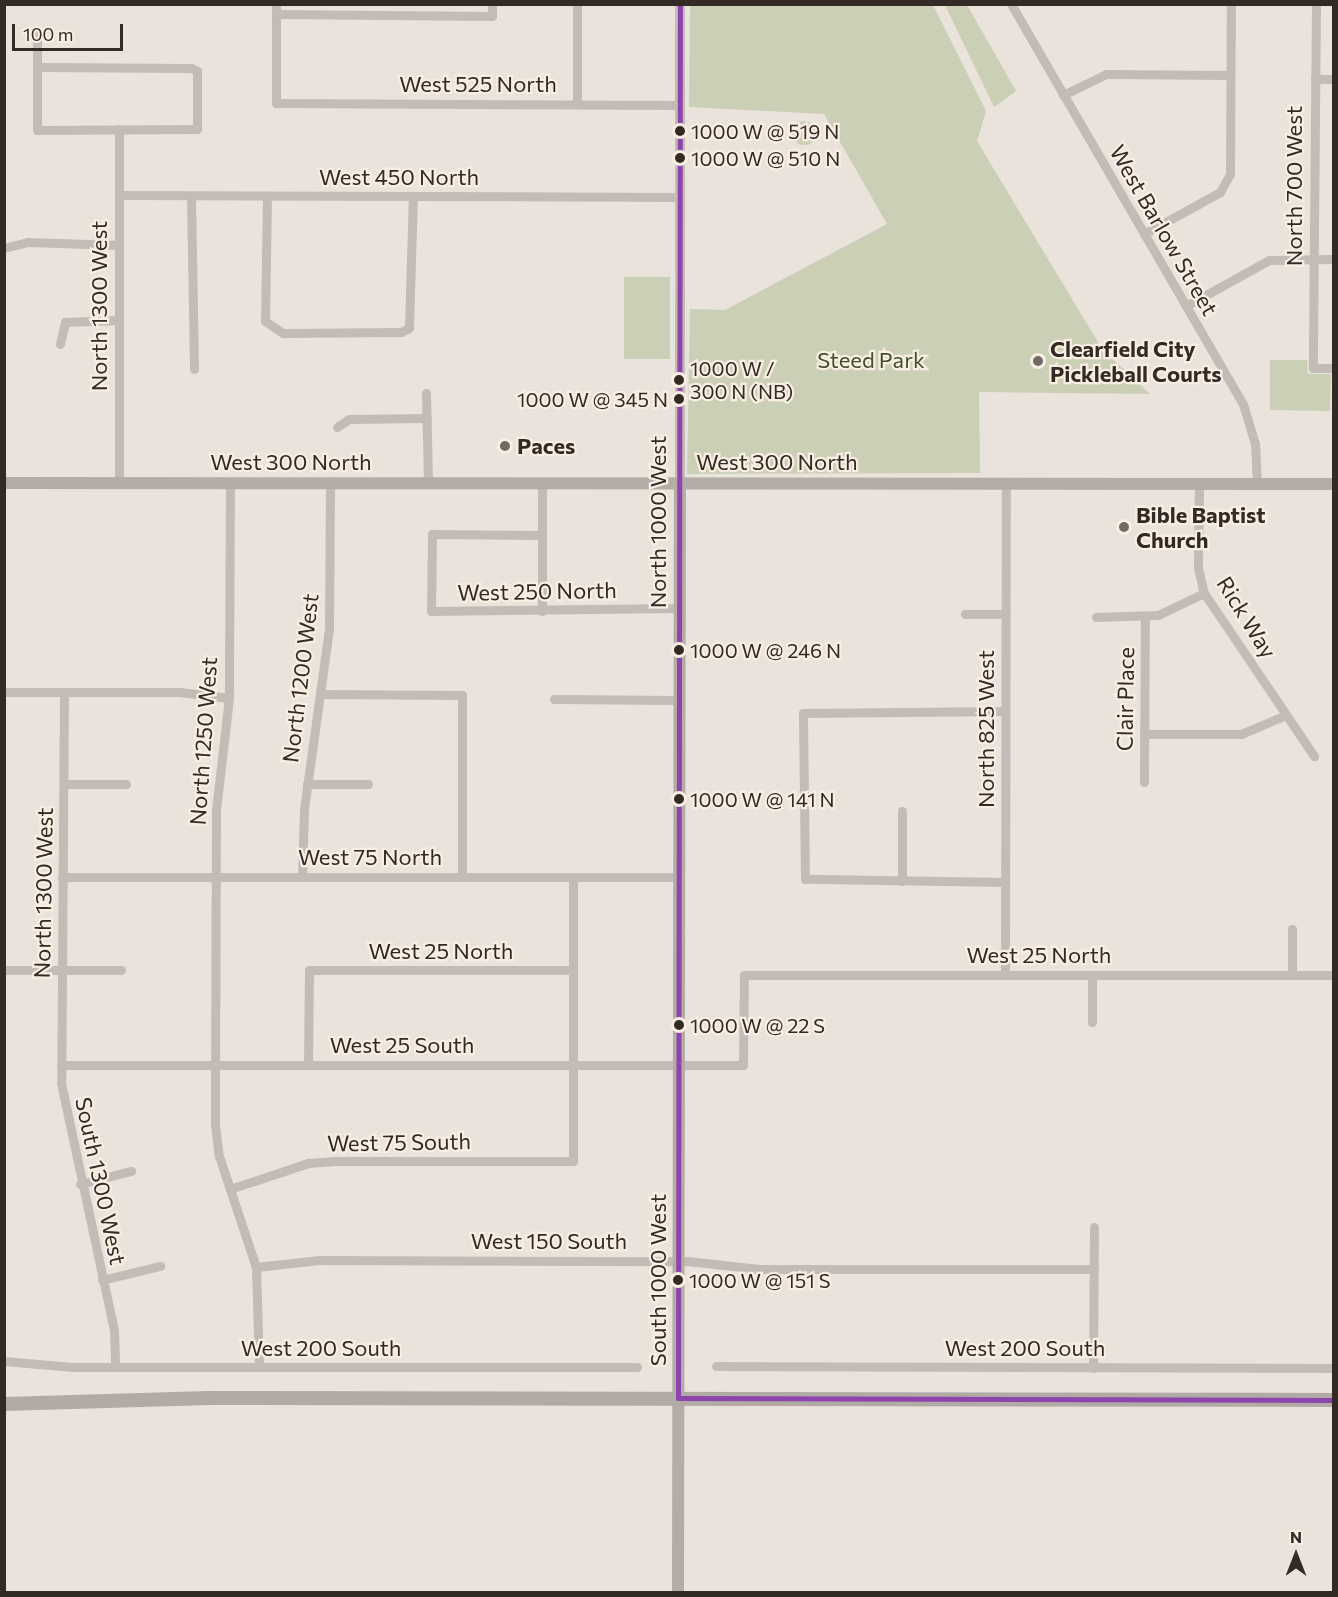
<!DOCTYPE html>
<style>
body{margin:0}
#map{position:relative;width:1338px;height:1597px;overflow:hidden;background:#eae3dc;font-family:Commissioner,sans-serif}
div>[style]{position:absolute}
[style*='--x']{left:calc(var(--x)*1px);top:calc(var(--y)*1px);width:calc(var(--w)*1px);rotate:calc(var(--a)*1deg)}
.green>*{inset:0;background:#cbcfb6}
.round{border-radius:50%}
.minor>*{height:9px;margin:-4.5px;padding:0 4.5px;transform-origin:4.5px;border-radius:4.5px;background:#c3bcb6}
.tertiary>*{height:10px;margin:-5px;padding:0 5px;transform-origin:5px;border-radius:5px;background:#c3bcb6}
.secondary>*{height:12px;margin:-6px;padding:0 6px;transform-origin:6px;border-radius:6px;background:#b4aca6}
.primary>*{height:14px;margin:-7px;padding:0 7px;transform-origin:7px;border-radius:7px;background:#b2aaa5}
.bus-1>*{height:4.5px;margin:-2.25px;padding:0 2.25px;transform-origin:2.25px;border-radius:2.25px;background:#8e44ad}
.dots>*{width:16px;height:16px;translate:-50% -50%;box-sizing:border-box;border:3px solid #f8eee2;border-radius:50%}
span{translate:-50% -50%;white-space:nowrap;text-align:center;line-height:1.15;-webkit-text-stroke:4.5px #f8eee2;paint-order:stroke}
.bus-label{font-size:20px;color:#332925}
.left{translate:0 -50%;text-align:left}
.right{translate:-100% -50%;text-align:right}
.street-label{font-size:22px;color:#332925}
.poi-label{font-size:22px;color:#332925;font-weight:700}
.park-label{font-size:22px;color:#425129}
.frame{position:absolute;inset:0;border:6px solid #332925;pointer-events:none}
.north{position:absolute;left:1266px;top:1525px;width:60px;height:60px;-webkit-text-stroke:4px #f8eee2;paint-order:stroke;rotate:0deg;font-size:16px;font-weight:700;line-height:24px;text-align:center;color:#332925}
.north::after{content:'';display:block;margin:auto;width:21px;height:27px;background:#332925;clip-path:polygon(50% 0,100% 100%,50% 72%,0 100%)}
.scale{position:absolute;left:12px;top:24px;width:111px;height:27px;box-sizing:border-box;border:3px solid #332925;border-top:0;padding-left:8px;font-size:18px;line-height:21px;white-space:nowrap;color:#332925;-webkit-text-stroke:4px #f8eee2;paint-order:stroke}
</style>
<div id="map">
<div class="green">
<div style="clip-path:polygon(690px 5px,933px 5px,986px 111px,977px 141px,1102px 349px,1150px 394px,979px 392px,980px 473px,687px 474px,690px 309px,725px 310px,887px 224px,824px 114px,689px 107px)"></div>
<div style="clip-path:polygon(945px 5px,967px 5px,1016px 91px,994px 107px)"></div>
<div class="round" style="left:792px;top:121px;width:24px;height:24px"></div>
<div style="clip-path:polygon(624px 277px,670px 277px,670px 359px,624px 359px)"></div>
<div style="clip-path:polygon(1270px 360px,1307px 360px,1308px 374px,1331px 374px,1330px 411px,1270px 410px)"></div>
</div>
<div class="minor">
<div style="--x:276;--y:4;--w:99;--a:90"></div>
<div style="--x:276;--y:103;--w:404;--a:0.3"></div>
<div style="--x:577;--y:4;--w:100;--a:90"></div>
<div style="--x:1011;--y:4;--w:462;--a:59.9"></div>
<div style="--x:1243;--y:404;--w:42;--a:73.3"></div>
<div style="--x:1255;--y:444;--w:40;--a:87.1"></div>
<div style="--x:1316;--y:4;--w:364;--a:90.5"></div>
<div style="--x:1313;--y:368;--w:21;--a:0"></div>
<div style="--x:276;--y:14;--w:216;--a:0.5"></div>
<div style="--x:492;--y:16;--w:12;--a:-90"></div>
<div style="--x:37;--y:35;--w:95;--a:90"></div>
<div style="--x:37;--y:130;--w:160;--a:-0.4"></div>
<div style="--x:197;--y:129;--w:58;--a:-90"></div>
<div style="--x:197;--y:71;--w:7;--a:-153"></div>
<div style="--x:191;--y:68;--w:154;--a:-179.6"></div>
<div style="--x:1315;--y:79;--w:19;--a:0"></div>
<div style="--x:1063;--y:95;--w:48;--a:-26"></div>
<div style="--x:1106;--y:74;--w:124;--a:0.5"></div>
<div style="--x:119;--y:129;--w:354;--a:90"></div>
<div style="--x:119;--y:195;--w:561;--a:0.2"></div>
<div style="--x:191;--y:196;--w:173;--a:89"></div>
<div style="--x:267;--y:196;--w:125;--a:90.9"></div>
<div style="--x:265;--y:321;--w:22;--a:34"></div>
<div style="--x:283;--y:333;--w:118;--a:-0.5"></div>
<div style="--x:401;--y:332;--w:9;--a:-27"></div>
<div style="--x:409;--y:328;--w:132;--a:-88.3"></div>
<div style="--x:1144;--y:234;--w:87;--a:-28.9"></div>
<div style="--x:1220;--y:192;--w:21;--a:-61"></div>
<div style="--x:1230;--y:174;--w:170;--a:-89.7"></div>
<div style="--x:4;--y:248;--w:25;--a:-14"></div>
<div style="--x:28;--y:242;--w:91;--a:1.9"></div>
<div style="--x:1186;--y:306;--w:95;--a:-29"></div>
<div style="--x:1269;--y:260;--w:65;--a:-0.9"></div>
<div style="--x:60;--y:344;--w:23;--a:-77"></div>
<div style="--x:65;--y:322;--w:54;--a:-2.1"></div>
<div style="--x:426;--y:393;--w:90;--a:88.7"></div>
<div style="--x:337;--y:427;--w:14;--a:-34"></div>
<div style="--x:349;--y:419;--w:78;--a:-0.7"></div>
<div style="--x:230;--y:483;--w:215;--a:90.3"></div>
<div style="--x:229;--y:698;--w:113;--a:96.6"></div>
<div style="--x:216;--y:810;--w:315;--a:90.2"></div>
<div style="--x:215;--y:1125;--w:31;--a:83"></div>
<div style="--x:219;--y:1156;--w:117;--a:71.6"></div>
<div style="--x:256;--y:1267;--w:100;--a:88.3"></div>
<div style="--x:1199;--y:483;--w:85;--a:90.7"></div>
<div style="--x:1198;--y:568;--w:26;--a:77"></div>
<div style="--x:1204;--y:593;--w:197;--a:56"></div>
<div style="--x:542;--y:535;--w:110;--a:-179.5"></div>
<div style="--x:432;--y:534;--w:77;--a:90.7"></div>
<div style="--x:431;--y:611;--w:248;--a:-0.7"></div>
<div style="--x:542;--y:611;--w:128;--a:-90"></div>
<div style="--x:965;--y:614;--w:41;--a:0"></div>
<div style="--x:1096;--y:617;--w:62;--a:-1.8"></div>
<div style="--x:1158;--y:615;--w:51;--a:-25.6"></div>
<div style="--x:4;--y:692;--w:176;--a:0"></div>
<div style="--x:180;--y:692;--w:49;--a:7"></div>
<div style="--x:64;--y:692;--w:391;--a:90.4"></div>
<div style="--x:61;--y:1083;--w:254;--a:77.9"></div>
<div style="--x:114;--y:1331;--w:36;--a:88"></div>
<div style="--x:320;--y:694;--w:142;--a:0.4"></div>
<div style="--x:462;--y:695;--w:182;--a:90"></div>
<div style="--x:554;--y:699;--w:125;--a:0.5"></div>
<div style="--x:1144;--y:734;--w:97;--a:0"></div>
<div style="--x:1241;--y:734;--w:49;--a:-22.9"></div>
<div style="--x:1144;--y:782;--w:165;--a:-89.7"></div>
<div style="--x:64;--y:784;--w:62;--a:0"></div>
<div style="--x:307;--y:784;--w:61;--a:0"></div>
<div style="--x:902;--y:811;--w:70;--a:90"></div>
<div style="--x:62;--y:877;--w:616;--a:0"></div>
<div style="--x:302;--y:877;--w:68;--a:-88.3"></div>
<div style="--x:304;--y:809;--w:182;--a:-82.1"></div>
<div style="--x:329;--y:629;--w:146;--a:-89.6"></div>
<div style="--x:1005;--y:882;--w:200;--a:-179.1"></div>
<div style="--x:805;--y:879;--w:166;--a:-90.7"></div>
<div style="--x:803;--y:713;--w:202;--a:-0.6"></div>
<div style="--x:1292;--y:929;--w:46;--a:90"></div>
<div style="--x:4;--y:970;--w:117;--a:0"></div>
<div style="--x:1005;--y:975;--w:492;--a:-89.9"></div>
<div style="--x:1092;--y:1022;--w:47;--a:-90"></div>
<div style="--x:61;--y:1065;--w:682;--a:0"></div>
<div style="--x:743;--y:1065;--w:90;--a:-89.4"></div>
<div style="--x:744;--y:975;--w:590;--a:0"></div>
<div style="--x:308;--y:1065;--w:95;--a:-89.4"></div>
<div style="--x:309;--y:970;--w:264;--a:0"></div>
<div style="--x:80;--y:1184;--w:53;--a:-14.3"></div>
<div style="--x:230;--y:1189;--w:82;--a:-18.4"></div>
<div style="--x:308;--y:1163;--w:28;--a:-4"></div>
<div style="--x:336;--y:1161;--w:237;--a:0"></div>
<div style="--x:573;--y:1161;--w:284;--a:-90"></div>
<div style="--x:256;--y:1267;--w:64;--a:-6.2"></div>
<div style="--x:320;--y:1260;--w:367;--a:0.2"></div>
<div style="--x:687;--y:1261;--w:73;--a:6.3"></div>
<div style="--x:760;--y:1269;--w:334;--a:0"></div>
<div style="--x:102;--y:1280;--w:60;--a:-13.6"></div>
<div style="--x:4;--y:1361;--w:69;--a:5"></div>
<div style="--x:73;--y:1367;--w:564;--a:0"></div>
<div style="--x:716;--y:1366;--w:618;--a:0.19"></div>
<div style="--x:1093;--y:1368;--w:141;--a:-89.6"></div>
</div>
<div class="tertiary">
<div style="--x:680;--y:484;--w:480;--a:-90"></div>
</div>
<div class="secondary">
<div style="--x:4;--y:483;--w:1330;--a:0.04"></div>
<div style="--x:678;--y:1592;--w:1108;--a:-89.9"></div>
</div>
<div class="primary">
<div style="--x:4;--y:1404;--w:205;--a:-1.7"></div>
<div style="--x:209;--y:1398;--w:1125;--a:0.1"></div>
</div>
<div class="bus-1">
<div style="--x:678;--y:1398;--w:1394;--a:-89.92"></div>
<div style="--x:678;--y:1398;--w:656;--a:0.17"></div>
</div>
<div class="dots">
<div style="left:680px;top:131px;background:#332925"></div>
<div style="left:680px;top:158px;background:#332925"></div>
<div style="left:1038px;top:361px;background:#736a65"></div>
<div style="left:679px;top:380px;background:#332925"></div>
<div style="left:679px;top:399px;background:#332925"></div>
<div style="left:505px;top:446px;background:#736a65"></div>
<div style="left:1124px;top:527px;background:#736a65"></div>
<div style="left:679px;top:650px;background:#332925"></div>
<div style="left:679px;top:799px;background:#332925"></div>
<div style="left:679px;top:1025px;background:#332925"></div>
<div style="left:678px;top:1280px;background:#332925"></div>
</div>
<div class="bus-label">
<span class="left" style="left:691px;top:131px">1000 W @ 519 N</span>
<span class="left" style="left:691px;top:158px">1000 W @ 510 N</span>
<span class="left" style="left:690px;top:380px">1000 W /<br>300 N (NB)</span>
<span class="right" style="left:668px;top:399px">1000 W @ 345 N</span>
<span class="left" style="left:690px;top:650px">1000 W @ 246 N</span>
<span class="left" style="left:690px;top:799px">1000 W @ 141 N</span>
<span class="left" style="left:690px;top:1025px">1000 W @ 22 S</span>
<span class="left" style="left:689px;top:1280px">1000 W @ 151 S</span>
</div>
<div class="street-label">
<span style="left:478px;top:84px">West 525 North</span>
<span style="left:399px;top:177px">West 450 North</span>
<span style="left:1294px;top:186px;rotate:-90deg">North 700 West</span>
<span style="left:1164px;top:230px;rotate:60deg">West Barlow Street</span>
<span style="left:99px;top:306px;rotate:-90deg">North 1300 West</span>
<span style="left:291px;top:462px">West 300 North</span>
<span style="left:777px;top:462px">West 300 North</span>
<span style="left:658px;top:522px;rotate:-90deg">North 1000 West</span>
<span style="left:537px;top:591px;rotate:-1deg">West 250 North</span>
<span style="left:1247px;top:617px;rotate:58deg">Rick Way</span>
<span style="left:300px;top:678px;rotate:-83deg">North 1200 West</span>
<span style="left:1125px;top:699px;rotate:-89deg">Clair Place</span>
<span style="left:986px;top:729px;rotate:-90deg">North 825 West</span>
<span style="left:203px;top:741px;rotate:-86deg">North 1250 West</span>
<span style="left:370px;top:857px">West 75 North</span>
<span style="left:43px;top:893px;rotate:-89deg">North 1300 West</span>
<span style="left:441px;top:951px">West 25 North</span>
<span style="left:1039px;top:955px">West 25 North</span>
<span style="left:402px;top:1045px">West 25 South</span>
<span style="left:399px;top:1142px;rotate:-1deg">West 75 South</span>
<span style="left:101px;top:1181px;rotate:78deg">South 1300 West</span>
<span style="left:549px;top:1241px">West 150 South</span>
<span style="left:658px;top:1280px;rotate:-90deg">South 1000 West</span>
<span style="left:321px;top:1348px">West 200 South</span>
<span style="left:1025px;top:1348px">West 200 South</span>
</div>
<div class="poi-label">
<span class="left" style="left:1050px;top:361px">Clearfield City<br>Pickleball Courts</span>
<span class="left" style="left:517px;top:446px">Paces</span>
<span class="left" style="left:1136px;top:527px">Bible Baptist<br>Church</span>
</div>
<div class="park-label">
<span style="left:871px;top:360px">Steed Park</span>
</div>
<div class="frame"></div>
<div class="north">N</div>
<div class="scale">100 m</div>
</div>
